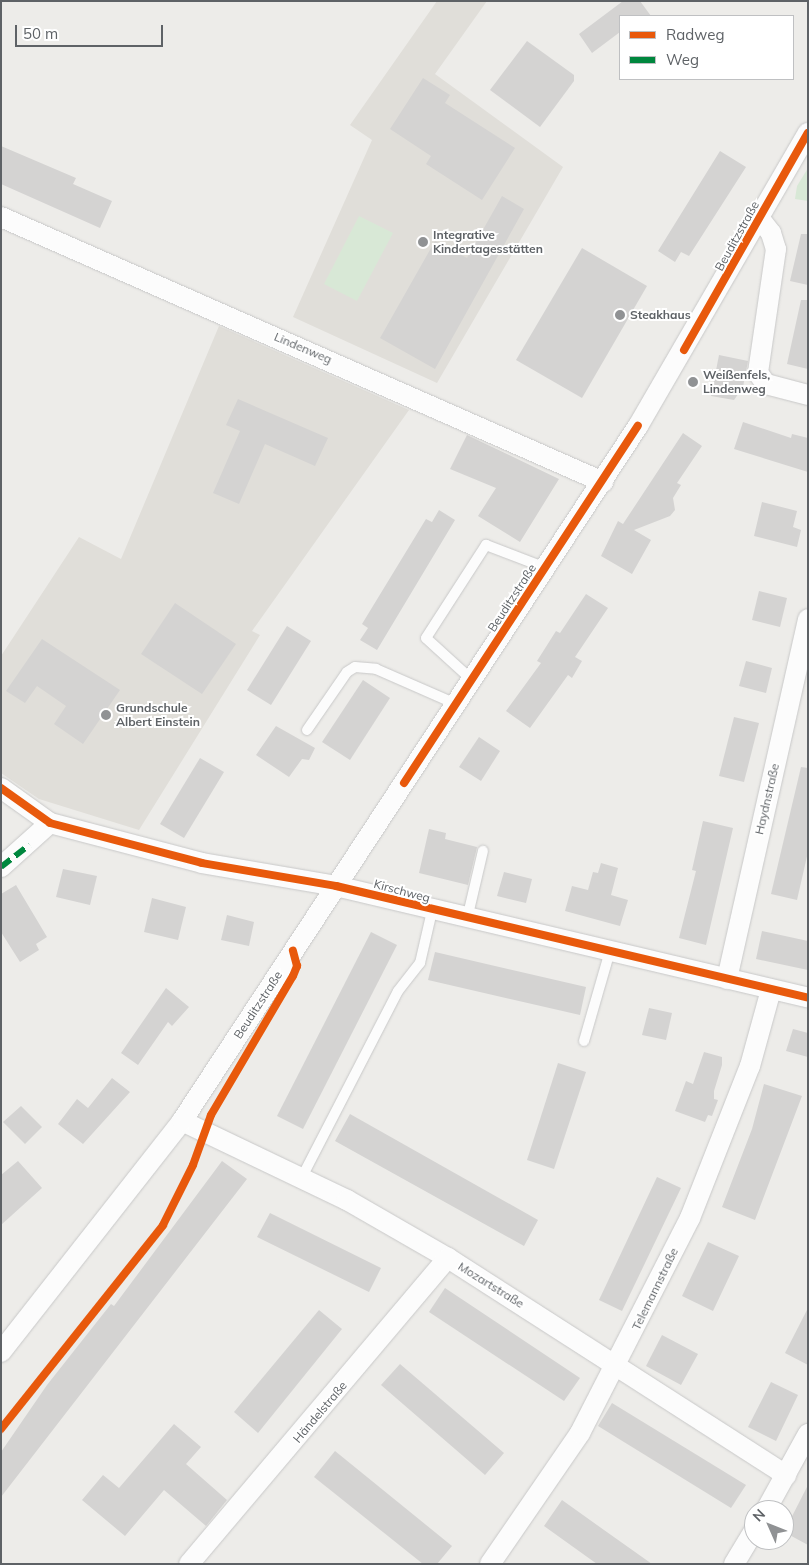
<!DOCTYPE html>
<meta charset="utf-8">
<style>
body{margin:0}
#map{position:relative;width:809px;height:1565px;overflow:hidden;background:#edece9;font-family:Mulish,sans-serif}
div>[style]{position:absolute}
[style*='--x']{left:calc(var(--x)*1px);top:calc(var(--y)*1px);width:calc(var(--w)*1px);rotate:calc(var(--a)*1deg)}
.education>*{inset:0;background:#e0ded9}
.green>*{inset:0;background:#d8e8d6}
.building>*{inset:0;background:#d4d3d2}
.roads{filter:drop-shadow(0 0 1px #c8c8c8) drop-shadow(0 0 1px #c8c8c8)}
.lane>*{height:10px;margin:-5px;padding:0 5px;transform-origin:5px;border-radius:5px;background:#fcfcfc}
.street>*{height:20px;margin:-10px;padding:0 10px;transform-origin:10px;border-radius:10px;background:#fcfcfc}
.quiet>*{height:6px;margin-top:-3px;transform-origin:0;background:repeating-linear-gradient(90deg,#00873e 0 12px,transparent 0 18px)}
.cycleway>*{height:8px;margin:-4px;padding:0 4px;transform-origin:4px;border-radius:4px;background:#e8590c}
.dots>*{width:14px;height:14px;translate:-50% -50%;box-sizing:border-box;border:2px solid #fff;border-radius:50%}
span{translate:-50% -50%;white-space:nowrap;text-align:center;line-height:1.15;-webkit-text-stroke:4px #fff;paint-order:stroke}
.poi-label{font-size:12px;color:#5e6266;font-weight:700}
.left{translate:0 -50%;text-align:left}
.street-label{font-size:12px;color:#5e6266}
.frame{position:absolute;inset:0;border:2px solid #5e6266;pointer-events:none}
.legend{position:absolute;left:619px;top:15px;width:175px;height:65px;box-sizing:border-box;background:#fff;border:1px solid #bfc0c2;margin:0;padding:6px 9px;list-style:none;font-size:15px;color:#5e6266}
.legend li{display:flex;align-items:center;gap:10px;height:25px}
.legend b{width:25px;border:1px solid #bfc0c2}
.north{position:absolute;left:744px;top:1500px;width:50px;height:50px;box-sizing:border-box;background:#fff;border:1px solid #bfc0c2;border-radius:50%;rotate:314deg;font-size:14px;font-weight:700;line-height:20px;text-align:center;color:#5e6266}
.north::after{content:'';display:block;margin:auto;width:18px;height:22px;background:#909294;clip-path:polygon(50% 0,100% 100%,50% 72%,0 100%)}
.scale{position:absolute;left:15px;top:25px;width:148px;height:22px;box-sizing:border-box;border:2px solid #5e6266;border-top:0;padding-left:6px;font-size:15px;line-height:18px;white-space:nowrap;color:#5e6266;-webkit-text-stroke:4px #fff;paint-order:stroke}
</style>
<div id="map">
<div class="education">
<div style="clip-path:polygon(437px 1px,487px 1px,435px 74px,563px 167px,437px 383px,293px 317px,372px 140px,350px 125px)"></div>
<div style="clip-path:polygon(219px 326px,409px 410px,252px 631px,260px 635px,139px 830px,39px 799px,1px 773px,1px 656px,79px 537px,121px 559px)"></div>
</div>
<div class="green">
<div style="clip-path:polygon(808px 168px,808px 201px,795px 199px,797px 186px)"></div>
<div style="clip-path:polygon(359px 216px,393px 233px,357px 301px,324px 284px)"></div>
</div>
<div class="building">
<div style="clip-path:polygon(623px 1px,640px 1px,651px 16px,620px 16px,620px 32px,592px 53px,579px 34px)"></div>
<div style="clip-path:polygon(527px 41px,574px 75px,574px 81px,540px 127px,490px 90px)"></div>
<div style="clip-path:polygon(423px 78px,450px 95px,445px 103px,515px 148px,482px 200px,426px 164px,431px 156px,390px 129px)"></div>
<div style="clip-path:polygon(1px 146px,76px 178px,73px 184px,112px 201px,100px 228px,1px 184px)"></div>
<div style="clip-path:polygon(720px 151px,746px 167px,689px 256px,681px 252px,675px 262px,658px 251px)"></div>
<div style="clip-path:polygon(502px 196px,524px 209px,435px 369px,380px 338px,435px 241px,467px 258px)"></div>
<div style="clip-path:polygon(801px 234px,808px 234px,808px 285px,790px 281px)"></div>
<div style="clip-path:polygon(582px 248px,647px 286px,582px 398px,516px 360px)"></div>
<div style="clip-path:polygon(801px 300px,808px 300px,808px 369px,787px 364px)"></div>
<div style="clip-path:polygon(719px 355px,748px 361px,743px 387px,734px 400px,711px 396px)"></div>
<div style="clip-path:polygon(238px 399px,328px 438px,315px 466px,265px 444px,239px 504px,213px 493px,240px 431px,226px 425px)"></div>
<div style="clip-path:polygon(743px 422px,791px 438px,792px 434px,808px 438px,808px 472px,734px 449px)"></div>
<div style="clip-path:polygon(683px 433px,702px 446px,677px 483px,681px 485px,673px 498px,675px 510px,670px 516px,634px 530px,651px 540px,632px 574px,601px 556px,618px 521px,623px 524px)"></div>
<div style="clip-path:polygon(467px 435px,559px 479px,520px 542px,478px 516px,496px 488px,450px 469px)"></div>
<div style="clip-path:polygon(762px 502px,797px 511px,793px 527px,801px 530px,797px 547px,754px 536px)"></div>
<div style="clip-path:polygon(439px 510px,455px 520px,377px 650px,360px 640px,368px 628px,362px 624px,426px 519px,432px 522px)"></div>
<div style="clip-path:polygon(759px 591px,787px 598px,780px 627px,752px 620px)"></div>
<div style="clip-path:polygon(586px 594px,608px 608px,575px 657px,582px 661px,572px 678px,568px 675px,530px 728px,506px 711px,541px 663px,537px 661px,556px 631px,560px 633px)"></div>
<div style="clip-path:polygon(175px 603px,236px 644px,202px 694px,141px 654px)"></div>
<div style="clip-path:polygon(287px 626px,311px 641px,271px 705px,247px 690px)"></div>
<div style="clip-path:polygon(42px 639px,120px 690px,83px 744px,54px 724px,66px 706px,37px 686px,25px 703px,6px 691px)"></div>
<div style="clip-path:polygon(746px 661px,772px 668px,766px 693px,739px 686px)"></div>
<div style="clip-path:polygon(363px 680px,390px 698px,350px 760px,322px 742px)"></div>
<div style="clip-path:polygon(734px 717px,759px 723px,744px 782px,719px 776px)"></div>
<div style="clip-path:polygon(276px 726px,315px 748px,309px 760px,302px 759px,289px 777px,256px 755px)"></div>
<div style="clip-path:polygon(479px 737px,500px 751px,481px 781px,459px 767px)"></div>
<div style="clip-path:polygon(200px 758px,224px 772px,184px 838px,160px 824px)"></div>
<div style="clip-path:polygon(801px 767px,808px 768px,808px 852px,797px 900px,771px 894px)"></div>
<div style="clip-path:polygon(703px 821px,733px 828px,706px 945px,679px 938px,696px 871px,692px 870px)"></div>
<div style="clip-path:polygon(429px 829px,446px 833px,445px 839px,477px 847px,468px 885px,419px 873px)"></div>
<div style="clip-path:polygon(601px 863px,618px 868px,611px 895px,628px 900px,620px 926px,565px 911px,572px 886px,588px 890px,593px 872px,598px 873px)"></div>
<div style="clip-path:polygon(63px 869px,97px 876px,90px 905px,56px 897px)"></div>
<div style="clip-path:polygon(504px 872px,532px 879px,526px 903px,497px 896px)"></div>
<div style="clip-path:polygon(16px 885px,47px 937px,36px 944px,39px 950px,20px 962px,1px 932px,1px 894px)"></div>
<div style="clip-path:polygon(152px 898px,186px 907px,178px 940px,144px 932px)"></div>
<div style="clip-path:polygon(227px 915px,254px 922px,249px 946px,221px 940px)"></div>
<div style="clip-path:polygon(762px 931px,808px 941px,808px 970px,756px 959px)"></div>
<div style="clip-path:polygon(371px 932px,397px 945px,303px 1129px,277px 1116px)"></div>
<div style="clip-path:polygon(435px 952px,586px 987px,580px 1015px,428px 980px)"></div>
<div style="clip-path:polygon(166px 988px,189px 1007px,172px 1026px,168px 1022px,138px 1065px,121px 1053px)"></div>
<div style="clip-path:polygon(649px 1008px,672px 1013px,666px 1040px,642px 1035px)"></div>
<div style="clip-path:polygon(793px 1029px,808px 1033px,808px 1057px,786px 1051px)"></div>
<div style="clip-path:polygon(704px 1052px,722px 1057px,722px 1065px,714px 1091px,714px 1099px,718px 1100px,712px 1116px,708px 1115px,705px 1122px,675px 1111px,686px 1081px,693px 1084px)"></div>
<div style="clip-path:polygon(558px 1063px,586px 1072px,554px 1169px,527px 1160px)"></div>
<div style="clip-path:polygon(112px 1078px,130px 1092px,83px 1144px,58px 1124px,77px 1099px,88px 1108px)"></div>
<div style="clip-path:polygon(764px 1084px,802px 1096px,755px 1220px,722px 1207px,752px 1129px)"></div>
<div style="clip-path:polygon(21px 1106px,42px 1127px,25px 1144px,3px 1122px)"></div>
<div style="clip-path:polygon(350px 1114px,538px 1220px,524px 1246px,335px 1141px)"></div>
<div style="clip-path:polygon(18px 1161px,42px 1188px,1px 1225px,1px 1175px)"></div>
<div style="clip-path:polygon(222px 1161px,247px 1179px,1px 1497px,1px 1452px,47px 1385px,111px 1304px,114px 1306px)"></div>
<div style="clip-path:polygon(657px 1177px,681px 1188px,622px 1311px,599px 1300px)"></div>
<div style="clip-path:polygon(270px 1213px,381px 1268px,369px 1292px,257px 1237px)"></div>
<div style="clip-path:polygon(708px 1242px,739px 1256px,713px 1311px,682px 1296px)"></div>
<div style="clip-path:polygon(445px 1288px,580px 1378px,564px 1401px,429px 1312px)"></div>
<div style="clip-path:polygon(808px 1308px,808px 1365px,785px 1353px)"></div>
<div style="clip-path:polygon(319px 1310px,342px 1329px,258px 1433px,234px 1412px)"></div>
<div style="clip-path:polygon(662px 1335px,698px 1354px,681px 1385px,646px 1366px)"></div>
<div style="clip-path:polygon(400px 1364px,504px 1453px,485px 1475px,381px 1385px)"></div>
<div style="clip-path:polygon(771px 1382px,798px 1395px,776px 1441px,748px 1427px)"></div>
<div style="clip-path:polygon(612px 1403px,746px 1485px,731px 1508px,598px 1426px)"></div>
<div style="clip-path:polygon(174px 1424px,201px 1447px,186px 1464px,227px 1500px,206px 1526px,164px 1490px,125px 1536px,82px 1500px,103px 1475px,119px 1488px)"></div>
<div style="clip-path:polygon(335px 1451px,452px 1546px,437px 1564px,423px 1564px,314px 1477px)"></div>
<div style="clip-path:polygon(808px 1485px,808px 1545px,784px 1532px)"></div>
<div style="clip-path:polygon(562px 1500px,604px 1530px,652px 1564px,597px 1564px,544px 1526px)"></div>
</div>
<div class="roads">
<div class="lane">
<div style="--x:472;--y:680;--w:62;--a:-137.6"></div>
<div style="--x:426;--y:638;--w:111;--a:-57.2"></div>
<div style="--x:486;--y:545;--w:64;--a:21"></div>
<div style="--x:307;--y:730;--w:70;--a:-55.4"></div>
<div style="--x:347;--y:672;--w:9;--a:-32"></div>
<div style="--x:355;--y:667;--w:21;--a:5"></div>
<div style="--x:376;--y:669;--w:87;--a:23.6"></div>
<div style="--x:467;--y:919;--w:70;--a:-76.8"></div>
<div style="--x:584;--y:1041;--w:94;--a:-73.9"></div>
<div style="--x:302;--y:1177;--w:209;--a:-62.7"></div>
<div style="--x:398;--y:991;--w:36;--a:-52"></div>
<div style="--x:420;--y:963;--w:53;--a:-77"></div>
</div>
<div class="street">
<div style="--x:1;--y:217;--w:658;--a:23.76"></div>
<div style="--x:760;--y:219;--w:18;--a:52"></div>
<div style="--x:771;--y:233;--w:17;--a:73"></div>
<div style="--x:776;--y:249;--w:125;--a:98.3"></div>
<div style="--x:758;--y:373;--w:14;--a:54"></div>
<div style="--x:766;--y:384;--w:43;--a:14.7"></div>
<div style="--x:1;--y:788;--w:60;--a:35.5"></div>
<div style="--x:50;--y:823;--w:157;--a:14.7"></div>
<div style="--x:202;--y:863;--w:136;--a:9.7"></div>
<div style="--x:336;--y:886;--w:485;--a:13.3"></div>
<div style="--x:1;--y:867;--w:66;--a:-41.9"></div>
<div style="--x:727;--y:979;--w:369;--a:-77.3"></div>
<div style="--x:182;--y:1121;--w:183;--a:25.6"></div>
<div style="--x:347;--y:1200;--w:116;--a:29.9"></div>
<div style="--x:448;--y:1258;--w:402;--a:32.7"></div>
<div style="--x:1;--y:1352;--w:293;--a:-51.9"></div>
<div style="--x:182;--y:1121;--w:831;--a:-56.73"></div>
<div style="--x:638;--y:426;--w:339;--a:-59.9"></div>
<div style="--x:766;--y:1510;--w:87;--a:-61.1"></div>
<div style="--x:189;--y:1564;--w:401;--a:-49.8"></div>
<div style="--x:490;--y:1564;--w:159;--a:-55.5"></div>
<div style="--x:580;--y:1433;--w:242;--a:-62.9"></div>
<div style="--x:690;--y:1218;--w:163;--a:-68.5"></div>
<div style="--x:750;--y:1066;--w:79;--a:-74.6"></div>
<div style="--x:734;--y:1564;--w:39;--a:-59"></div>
</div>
</div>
<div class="quiet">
<div style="--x:1;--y:867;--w:36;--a:-38"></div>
</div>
<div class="cycleway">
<div style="--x:684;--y:350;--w:250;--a:-60.3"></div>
<div style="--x:404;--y:783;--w:427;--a:-56.8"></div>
<div style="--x:1;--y:788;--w:60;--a:35.5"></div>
<div style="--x:50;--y:823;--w:157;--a:14.7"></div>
<div style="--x:202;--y:863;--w:136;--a:9.7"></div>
<div style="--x:336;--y:886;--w:485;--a:13.3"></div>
<div style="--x:1;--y:1429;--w:260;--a:-51.5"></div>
<div style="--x:163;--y:1225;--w:67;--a:-63.4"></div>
<div style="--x:193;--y:1165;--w:53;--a:-70.2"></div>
<div style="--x:211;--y:1115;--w:161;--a:-59.5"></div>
<div style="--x:293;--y:976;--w:11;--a:-68"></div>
<div style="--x:297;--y:966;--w:16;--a:-105"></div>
</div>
<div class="dots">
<div style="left:423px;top:242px;background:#909294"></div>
<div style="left:620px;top:315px;background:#909294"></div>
<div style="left:693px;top:382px;background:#909294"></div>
<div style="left:106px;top:715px;background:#909294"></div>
</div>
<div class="poi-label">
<span class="left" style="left:433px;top:242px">Integrative<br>Kindertagesstätten</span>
<span class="left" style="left:630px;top:315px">Steakhaus</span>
<span class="left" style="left:703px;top:382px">Weißenfels,<br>Lindenweg</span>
<span class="left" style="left:116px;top:715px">Grundschule<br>Albert Einstein</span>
</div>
<div class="street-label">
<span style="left:737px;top:236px;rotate:-61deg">Beuditzstraße</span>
<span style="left:303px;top:348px;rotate:23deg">Lindenweg</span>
<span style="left:512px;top:598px;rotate:-57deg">Beuditzstraße</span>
<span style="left:767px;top:799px;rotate:-77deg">Haydnstraße</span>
<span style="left:402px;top:891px;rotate:15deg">Kirschweg</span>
<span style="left:258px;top:1005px;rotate:-57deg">Beuditzstraße</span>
<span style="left:491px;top:1285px;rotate:32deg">Mozartstraße</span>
<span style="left:655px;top:1289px;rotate:-64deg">Telemannstraße</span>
<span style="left:320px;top:1412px;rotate:-50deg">Händelstraße</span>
</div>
<div class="frame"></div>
<ul class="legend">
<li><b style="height:6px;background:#e8590c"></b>Radweg</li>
<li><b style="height:6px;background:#00873e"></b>Weg</li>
</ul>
<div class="north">N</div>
<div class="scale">50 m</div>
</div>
